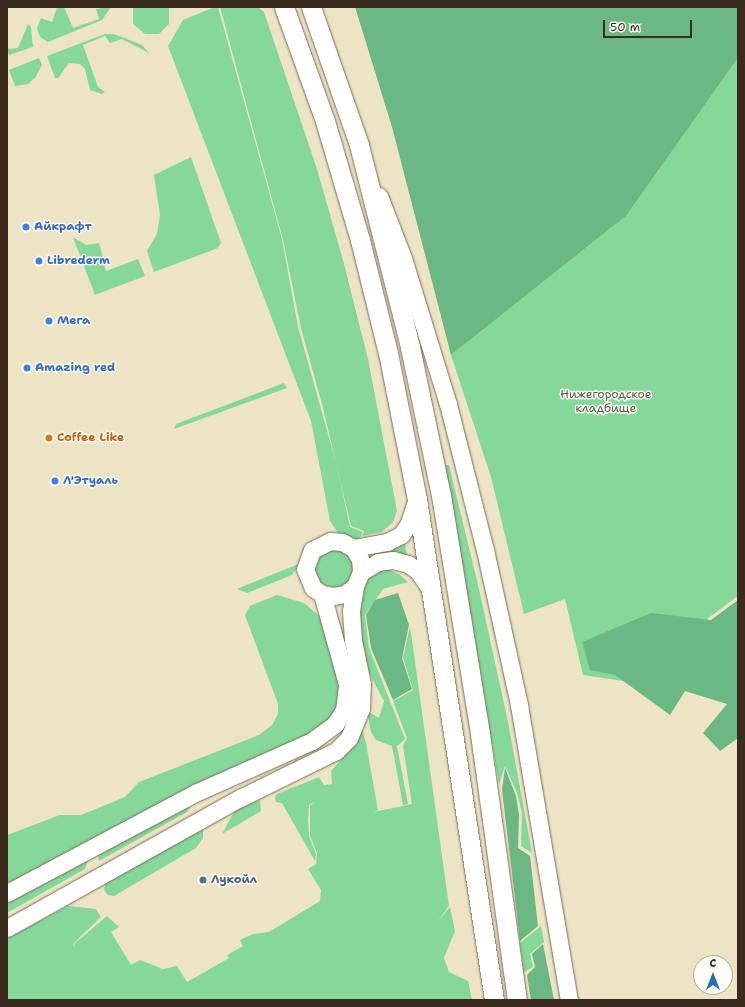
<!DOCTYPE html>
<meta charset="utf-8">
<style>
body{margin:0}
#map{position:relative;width:745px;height:1007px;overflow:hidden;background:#ede4c5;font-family:"Shantell Sans",sans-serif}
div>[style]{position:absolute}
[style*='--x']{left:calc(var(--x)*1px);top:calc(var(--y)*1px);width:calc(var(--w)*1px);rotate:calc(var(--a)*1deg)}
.green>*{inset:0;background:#85d89a}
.round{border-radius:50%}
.forest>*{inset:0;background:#6cb882}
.roads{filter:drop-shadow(0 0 1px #796b58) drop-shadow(0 0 1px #796b58)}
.secondary>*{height:17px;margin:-8.5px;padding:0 8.5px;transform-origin:8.5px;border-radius:8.5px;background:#fff}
.primary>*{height:19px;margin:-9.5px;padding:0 9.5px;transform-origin:9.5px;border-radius:9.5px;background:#fff}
.dots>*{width:11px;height:11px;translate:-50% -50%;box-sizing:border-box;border:2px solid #fdfcf7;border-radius:50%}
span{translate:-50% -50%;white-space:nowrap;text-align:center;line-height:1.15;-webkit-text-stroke:3px #fdfcf7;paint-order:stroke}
.shop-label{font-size:12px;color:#366cbe;font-weight:700}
.left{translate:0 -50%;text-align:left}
.park-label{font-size:12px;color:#515e43}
.food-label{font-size:12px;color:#c56008;font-weight:700}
.service-label{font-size:12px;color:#4e5e75;font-weight:700}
.frame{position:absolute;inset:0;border:8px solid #3b2a1e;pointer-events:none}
.north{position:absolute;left:693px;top:955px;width:40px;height:40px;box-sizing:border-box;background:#fdfcf7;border:1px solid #afa8a0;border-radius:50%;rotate:0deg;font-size:11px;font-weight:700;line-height:16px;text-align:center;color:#3b2a1e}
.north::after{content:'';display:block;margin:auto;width:14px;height:18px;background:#1f6fb2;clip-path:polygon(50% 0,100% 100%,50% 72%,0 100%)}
.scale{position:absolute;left:603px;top:20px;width:89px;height:18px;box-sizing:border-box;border:2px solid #3b2a1e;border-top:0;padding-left:5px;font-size:12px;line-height:14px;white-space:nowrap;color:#3b2a1e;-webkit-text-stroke:3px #fdfcf7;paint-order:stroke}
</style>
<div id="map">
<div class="green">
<div style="clip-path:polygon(57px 7px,64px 7px,73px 28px,99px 19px,96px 9px,111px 7px,102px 20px,48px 42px,40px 37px,37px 28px,41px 18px,52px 22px)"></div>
<div style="clip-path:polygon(133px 7px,169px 7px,169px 24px,159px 34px,145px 34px,133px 24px)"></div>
<div style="clip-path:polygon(215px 7px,218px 7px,282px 239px,298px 327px,337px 466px,350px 527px,363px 532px,359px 539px,349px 540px,338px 533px,330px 521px,311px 421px,168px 46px,183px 20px)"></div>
<div style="clip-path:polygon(220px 7px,258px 7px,264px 12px,317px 169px,343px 260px,368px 359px,397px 511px,393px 522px,382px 532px,362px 536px,364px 531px,351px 526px,323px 408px,301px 328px,283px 240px)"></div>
<div style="clip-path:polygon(28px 24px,31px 27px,33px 47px,9px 55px,7px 49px,18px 48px)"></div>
<div style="clip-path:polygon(105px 34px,114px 34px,142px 45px,149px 53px,122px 39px,110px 43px,105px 36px,83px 45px,98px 87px,105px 92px,102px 94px,90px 90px,85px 69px,80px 64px,69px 63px,58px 78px,55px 78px,47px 56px)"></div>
<div style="clip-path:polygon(39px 58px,42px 65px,35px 78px,28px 84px,15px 86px,9px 70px)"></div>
<div style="clip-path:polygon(738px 58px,738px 596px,623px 681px,583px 675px,565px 599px,524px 614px,491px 477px,451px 355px,626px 216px)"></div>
<div style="clip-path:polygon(191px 157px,221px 243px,218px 248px,154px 272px,147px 251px,157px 234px,160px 215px,154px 175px)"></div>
<div style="clip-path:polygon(73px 237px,86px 245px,99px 243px,106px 271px,138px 259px,145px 276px,95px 295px)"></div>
<div style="clip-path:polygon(284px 383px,287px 388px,174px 429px,176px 424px)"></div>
<div style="clip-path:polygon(445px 465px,449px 465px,479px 589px,508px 722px,532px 853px,521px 846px,522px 813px,517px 793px,505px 766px,499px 784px)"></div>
<div style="clip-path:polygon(404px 537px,407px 557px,379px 550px)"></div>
<div class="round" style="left:315px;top:549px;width:38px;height:38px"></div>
<div style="clip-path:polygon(301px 563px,292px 575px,247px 593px,237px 589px)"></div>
<div style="clip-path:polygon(378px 570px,389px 570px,399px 574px,408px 582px,383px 589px,365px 615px,369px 648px,405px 739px,397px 746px,408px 804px,403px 805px,392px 746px,376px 740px,371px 732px,367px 711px,379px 718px,384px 701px,360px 656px,355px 638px,360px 593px,368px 577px)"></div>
<div style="clip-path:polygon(277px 595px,304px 603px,323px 619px,332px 640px,342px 708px,316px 734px,7px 887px,7px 835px,60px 815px,81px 815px,125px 797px,139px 782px,259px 735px,272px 725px,278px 714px,278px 704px,245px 615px,250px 606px)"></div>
<div style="clip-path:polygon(410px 626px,449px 906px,438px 921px,450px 907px,455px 931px,444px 958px,449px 972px,468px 981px,472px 1000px,7px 1000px,7px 938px,68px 906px,96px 909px,101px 917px,73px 944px,75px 949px,74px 944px,107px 916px,119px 927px,111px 932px,131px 965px,140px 960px,163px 969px,177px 966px,187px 982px,229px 958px,227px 955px,243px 946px,240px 940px,253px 934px,269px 932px,320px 901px,321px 890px,308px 869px,316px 864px,317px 853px,310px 836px,310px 806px,314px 802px,309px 805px,308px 820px,309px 836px,316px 854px,315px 861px,282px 803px,276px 802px,275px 798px,277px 794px,319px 777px,324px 785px,332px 784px,331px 771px,352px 747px,361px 726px,366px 743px,378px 810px,374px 812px,412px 804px,403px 746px,407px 738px,393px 701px,413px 690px,403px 658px)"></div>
<div style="clip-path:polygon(260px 800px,261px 811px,222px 834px,235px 810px)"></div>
<div style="clip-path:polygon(191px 806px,187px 812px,99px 861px,98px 855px)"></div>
<div style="clip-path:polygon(203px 827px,203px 838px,196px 848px,114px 896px,108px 895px,104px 890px,105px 882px)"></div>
<div style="clip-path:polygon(90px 853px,85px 869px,7px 913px,7px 897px)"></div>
<div style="clip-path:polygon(541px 926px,544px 942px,530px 954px,533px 967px,524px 972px,520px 943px)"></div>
</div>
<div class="forest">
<div style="clip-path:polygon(355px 7px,738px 7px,738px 58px,626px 216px,451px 355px,392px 127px)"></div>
<div style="clip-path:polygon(398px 593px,409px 625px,402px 658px,412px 689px,393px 700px,371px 648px,366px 615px,375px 600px)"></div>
<div style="clip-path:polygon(738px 600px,738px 738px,720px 751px,703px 733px,727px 704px,685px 691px,670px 715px,615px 675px,590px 670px,582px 642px,651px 613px,711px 620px)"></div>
<div style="clip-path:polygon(505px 768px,516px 796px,519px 815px,518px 848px,530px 856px,538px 926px,520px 941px,502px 790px)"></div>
<div style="clip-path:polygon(543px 944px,554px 1000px,531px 1000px,527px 975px,535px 967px,532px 954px)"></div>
</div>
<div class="roads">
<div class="secondary">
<div style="--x:379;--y:196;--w:66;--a:68.8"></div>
<div style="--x:403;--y:258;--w:153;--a:72.9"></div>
<div style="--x:448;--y:404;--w:151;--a:75.8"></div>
<div style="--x:485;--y:550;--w:159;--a:77.6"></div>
<div style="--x:519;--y:705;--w:299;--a:80.4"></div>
<div style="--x:353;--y:548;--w:35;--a:-10"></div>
<div style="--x:387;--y:542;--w:16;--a:-27"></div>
<div style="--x:401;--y:535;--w:14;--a:-56"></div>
<div style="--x:409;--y:523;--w:25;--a:-72"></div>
<div style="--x:361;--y:572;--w:20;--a:-30"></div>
<div style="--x:378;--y:562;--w:15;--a:-8"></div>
<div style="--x:393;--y:560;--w:16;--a:15"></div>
<div style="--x:408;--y:564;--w:12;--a:35"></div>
<div style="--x:418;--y:571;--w:23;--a:56"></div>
<div style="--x:7;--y:893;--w:213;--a:-28"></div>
<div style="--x:195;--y:793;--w:128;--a:-24"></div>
<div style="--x:312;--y:741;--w:29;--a:-36"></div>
<div style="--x:335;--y:724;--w:17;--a:-57"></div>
<div style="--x:344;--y:710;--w:26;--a:-83"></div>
<div style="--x:347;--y:684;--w:93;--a:-105.5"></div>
<div style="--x:7;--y:928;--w:267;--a:-29.2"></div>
<div style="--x:240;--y:798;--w:107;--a:-26.1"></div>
<div style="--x:336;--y:751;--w:18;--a:-45"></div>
<div style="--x:349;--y:738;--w:31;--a:-68"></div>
<div style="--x:361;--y:709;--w:25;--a:-88"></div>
<div style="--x:362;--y:684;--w:45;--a:-101.6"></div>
<div style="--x:353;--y:640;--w:29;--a:-94"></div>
<div style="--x:351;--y:611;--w:25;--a:-81"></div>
<div style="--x:355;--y:586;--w:15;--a:-67"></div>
<div style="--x:361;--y:572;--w:13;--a:-94"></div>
<div style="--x:360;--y:559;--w:13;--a:-122"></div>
<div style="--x:353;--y:548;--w:13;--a:-151"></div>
<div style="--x:342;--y:542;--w:12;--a:-175"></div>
<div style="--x:330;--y:541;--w:20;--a:153"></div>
<div style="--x:312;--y:550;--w:20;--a:110"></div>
<div style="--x:305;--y:569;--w:21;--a:67"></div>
<div style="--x:313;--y:588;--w:11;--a:34"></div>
<div style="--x:322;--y:594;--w:11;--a:10"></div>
<div style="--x:333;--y:596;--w:12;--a:-9"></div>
<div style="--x:345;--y:594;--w:13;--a:-39"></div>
</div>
<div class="primary">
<div style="--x:284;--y:7;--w:121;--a:70.2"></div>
<div style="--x:325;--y:121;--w:124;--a:73.6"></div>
<div style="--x:360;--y:240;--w:116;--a:76.1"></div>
<div style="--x:388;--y:353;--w:149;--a:78.8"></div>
<div style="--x:417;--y:499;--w:507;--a:81.26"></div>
<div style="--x:311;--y:7;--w:146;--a:70.8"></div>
<div style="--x:359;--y:145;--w:208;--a:75.8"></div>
<div style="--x:410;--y:347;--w:151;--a:78.2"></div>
<div style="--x:441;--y:495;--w:242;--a:80.7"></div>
<div style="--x:480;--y:734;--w:269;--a:82.1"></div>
</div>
</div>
<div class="dots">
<div style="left:26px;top:227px;background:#3f7fe0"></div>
<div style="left:39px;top:261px;background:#3f7fe0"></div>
<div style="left:49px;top:321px;background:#3f7fe0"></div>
<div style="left:27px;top:368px;background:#3f7fe0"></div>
<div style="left:49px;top:438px;background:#e8710a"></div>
<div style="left:55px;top:481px;background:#3f7fe0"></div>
<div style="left:203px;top:880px;background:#5c6f8a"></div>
</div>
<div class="shop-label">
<span class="left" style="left:34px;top:227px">Айкрафт</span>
<span class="left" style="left:47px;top:261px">Librederm</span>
<span class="left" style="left:57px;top:321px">Мега</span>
<span class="left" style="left:35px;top:368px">Amazing red</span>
<span class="left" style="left:63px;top:481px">Л'Этуаль</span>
</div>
<div class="park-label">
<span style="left:606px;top:402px">Нижегородское<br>кладбище</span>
</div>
<div class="food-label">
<span class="left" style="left:57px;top:438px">Coffee Like</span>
</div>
<div class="service-label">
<span class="left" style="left:211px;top:880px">Лукойл</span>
</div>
<div class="frame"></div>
<div class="north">С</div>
<div class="scale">50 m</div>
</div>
